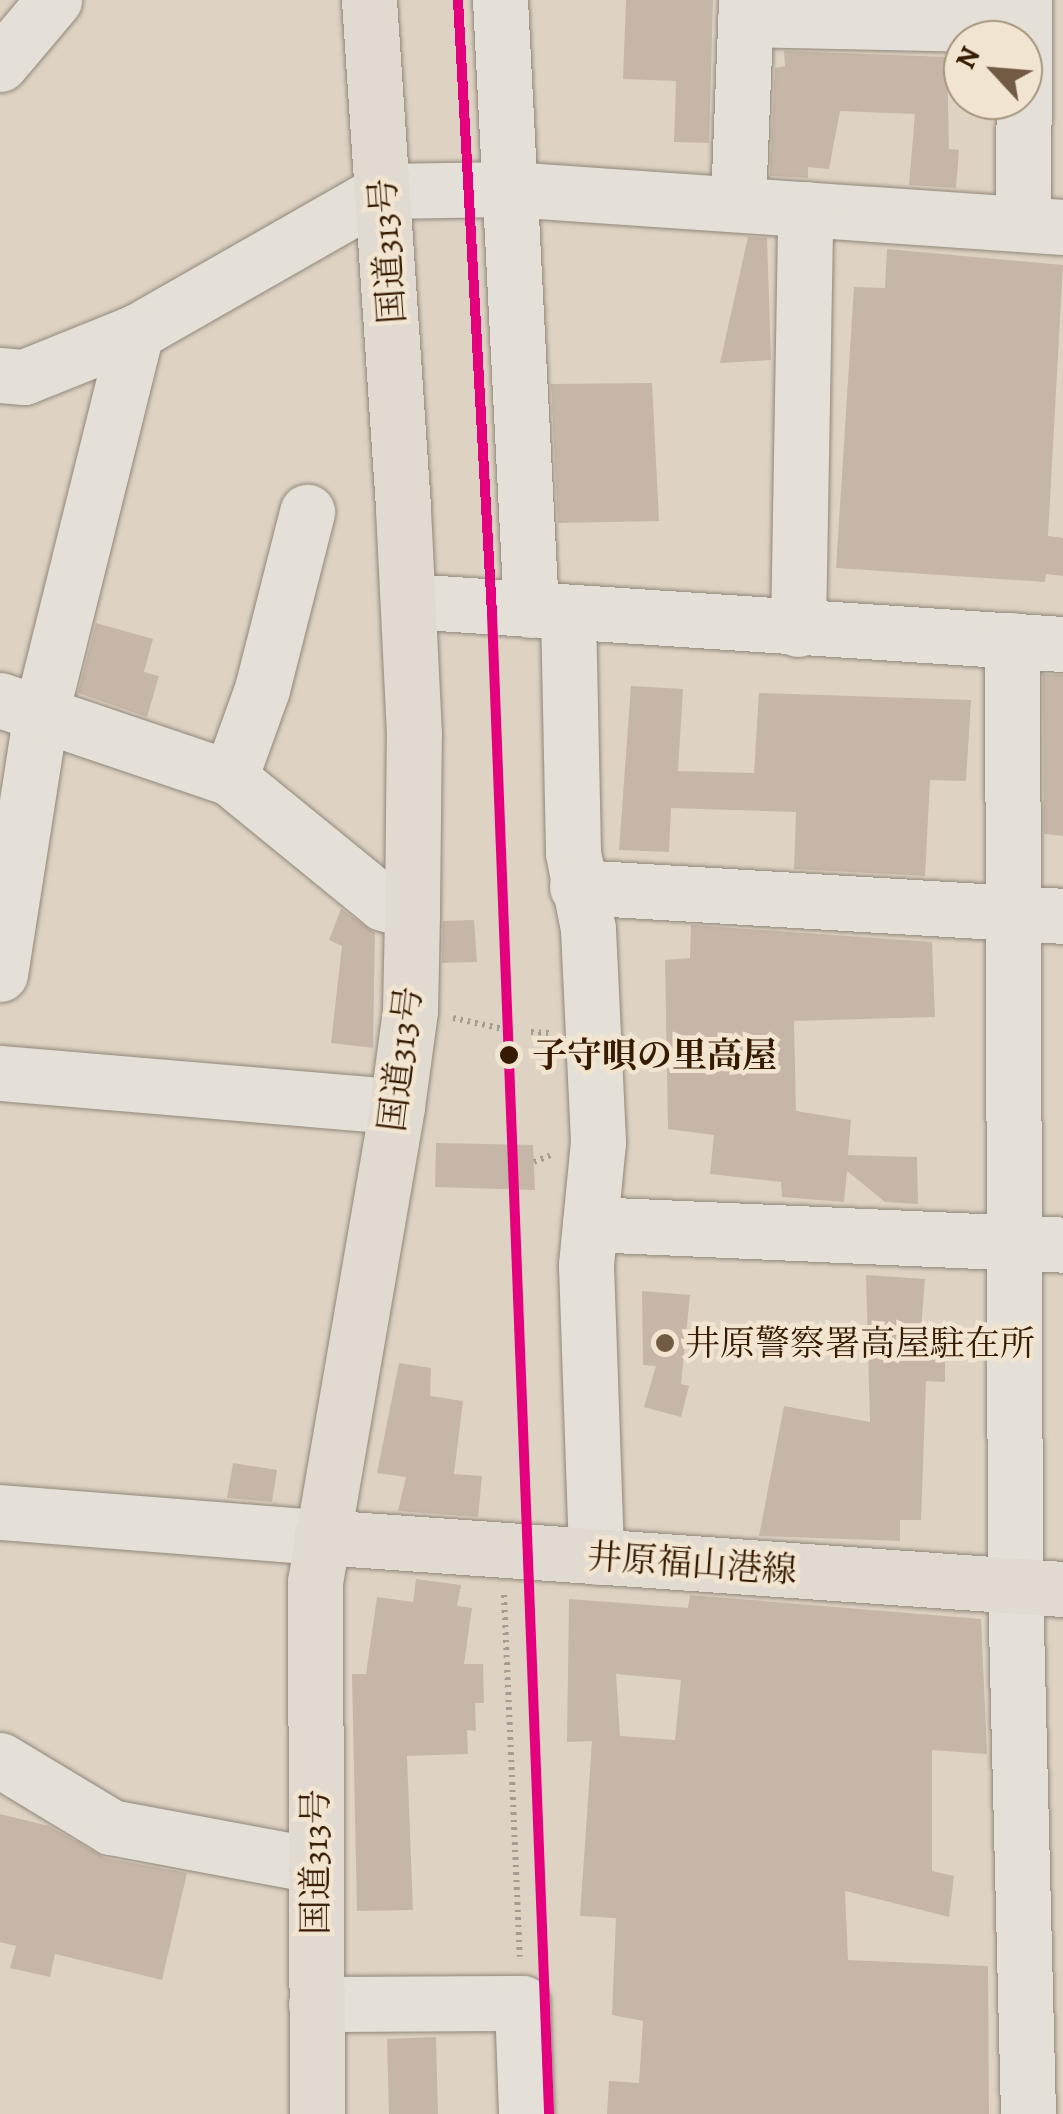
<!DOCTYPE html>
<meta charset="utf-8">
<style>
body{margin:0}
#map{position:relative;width:1063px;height:2114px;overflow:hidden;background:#ded3c3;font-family:Alegreya,"Noto Serif JP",serif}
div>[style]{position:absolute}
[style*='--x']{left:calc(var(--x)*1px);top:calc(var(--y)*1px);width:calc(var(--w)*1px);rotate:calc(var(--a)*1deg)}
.building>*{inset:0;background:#c6b6a8}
.path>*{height:6px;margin-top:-3px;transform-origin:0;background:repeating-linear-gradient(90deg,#a39c93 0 2.5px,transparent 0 7.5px)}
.roads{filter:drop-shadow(0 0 2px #91877a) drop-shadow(0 0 2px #91877a)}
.minor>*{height:55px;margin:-27.5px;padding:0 27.5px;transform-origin:27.5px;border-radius:27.5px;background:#e5e0d7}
.major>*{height:55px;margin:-27.5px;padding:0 27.5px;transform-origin:27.5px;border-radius:27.5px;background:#e1dad1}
.highway>*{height:55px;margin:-27.5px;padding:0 27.5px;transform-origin:27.5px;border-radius:27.5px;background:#e1dad1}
.rail-1>*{height:10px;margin:-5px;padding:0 5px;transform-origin:5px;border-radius:5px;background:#e5007d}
.dots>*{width:28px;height:28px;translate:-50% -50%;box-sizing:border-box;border:5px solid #f1e4d0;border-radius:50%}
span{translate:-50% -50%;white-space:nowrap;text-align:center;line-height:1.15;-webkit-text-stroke:9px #f1e4d0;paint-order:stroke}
.street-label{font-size:35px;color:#361b00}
.stop-label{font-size:35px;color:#361b00;font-weight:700}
.left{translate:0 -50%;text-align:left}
.poi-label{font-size:35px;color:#361b00}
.north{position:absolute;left:943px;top:20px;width:100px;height:100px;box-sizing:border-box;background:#f1e4d0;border:2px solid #a6947d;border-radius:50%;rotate:296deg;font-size:28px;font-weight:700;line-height:40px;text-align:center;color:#361b00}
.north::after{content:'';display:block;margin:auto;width:35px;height:45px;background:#715b44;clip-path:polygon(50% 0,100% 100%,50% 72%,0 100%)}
</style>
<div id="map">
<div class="building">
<div style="clip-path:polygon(626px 0,713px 0,709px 143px,674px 142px,676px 81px,623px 79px)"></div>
<div style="clip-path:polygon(784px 51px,947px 57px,949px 149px,959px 150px,956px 188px,909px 185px,915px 114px,840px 111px,829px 169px,808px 167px,808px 178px,770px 176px,775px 68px,785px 66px)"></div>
<div style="clip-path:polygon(748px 237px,767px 238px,771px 360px,720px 363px)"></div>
<div style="clip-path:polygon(887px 249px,1063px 265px,1048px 536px,1063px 538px,1063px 576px,1046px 574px,1045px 582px,836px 568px,854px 287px,885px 288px)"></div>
<div style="clip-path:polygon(652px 383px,659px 521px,558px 523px,551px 384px)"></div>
<div style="clip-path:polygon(96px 623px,153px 639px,144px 672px,159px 676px,147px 717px,78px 693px)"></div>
<div style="clip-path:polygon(1043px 674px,1063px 675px,1063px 836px,1044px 834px)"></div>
<div style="clip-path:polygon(631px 686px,683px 689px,678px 771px,754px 773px,759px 693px,971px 700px,966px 781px,930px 780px,925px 876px,794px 869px,796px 812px,671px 808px,669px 852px,619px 850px)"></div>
<div style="clip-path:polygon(341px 909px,375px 933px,373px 1048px,331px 1043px,342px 946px,329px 940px)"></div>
<div style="clip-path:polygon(474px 920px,477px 962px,442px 963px,443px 921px)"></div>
<div style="clip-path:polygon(691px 925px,932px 942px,935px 1017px,794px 1021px,796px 1111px,851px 1120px,848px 1155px,917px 1157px,918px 1204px,885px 1202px,847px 1171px,844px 1202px,782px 1197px,781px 1182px,710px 1174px,714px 1135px,668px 1129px,665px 960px,690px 958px)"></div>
<div style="clip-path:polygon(436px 1143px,533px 1145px,535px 1190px,435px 1187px)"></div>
<div style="clip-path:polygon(866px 1275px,925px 1279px,921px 1330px,945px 1330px,945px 1382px,926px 1381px,921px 1520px,900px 1520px,900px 1541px,759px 1536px,784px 1406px,870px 1422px)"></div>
<div style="clip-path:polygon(642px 1291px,690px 1295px,681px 1384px,689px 1386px,681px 1417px,644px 1407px,656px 1366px,643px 1365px)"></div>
<div style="clip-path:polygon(399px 1363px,431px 1368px,430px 1396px,463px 1401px,454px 1474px,482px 1476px,478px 1517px,398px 1511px,406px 1477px,377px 1473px)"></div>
<div style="clip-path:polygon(233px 1463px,277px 1470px,272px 1502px,227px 1498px)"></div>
<div style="clip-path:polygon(416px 1579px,461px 1585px,457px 1606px,472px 1608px,464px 1664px,483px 1664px,484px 1703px,475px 1703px,476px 1731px,467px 1730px,468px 1754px,407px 1756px,413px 1910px,357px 1911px,352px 1674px,366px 1674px,377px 1597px,413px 1602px)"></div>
<div style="clip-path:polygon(evenodd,690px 1595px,981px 1619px,987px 1754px,932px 1750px,932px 1871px,954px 1876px,949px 1917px,845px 1891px,848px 1960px,988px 1966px,989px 2114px,607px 2114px,609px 2081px,639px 2083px,643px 2021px,612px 2015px,616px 1918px,580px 1916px,592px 1741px,567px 1742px,569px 1599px,688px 1608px,690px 1595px,616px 1674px,681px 1680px,675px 1740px,620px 1736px,616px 1674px)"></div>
<div style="clip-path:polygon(0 1814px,49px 1826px,105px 1858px,187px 1873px,162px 1980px,55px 1954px,50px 1977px,10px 1968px,16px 1946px,0 1942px)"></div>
<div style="clip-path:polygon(436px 2037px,438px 2114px,389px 2114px,387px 2039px)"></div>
</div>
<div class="path">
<div style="--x:453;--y:1018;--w:61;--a:12.2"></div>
<div style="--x:531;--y:1032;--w:19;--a:3"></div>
<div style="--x:534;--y:1162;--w:18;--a:-22"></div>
<div style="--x:504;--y:1595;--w:362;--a:87.5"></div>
</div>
<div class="roads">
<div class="minor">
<div style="--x:500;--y:0;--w:611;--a:87.09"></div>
<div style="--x:745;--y:19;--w:279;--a:1.2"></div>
<div style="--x:0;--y:64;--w:84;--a:-49.8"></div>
<div style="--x:738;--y:202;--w:202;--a:-87.7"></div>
<div style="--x:1023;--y:224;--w:224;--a:-89.7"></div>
<div style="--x:0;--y:375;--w:24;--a:5"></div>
<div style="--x:24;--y:377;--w:121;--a:-21.9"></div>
<div style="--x:136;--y:332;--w:284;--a:-29.7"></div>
<div style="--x:383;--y:191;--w:126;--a:-0.9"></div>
<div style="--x:509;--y:189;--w:555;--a:3.92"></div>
<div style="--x:408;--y:601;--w:656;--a:3.76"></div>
<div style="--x:568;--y:612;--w:241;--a:88.8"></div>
<div style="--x:573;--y:853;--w:77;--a:78.8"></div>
<div style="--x:588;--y:929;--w:213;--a:87.3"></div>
<div style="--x:598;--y:1142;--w:124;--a:95.6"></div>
<div style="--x:586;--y:1265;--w:292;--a:88"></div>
<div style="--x:798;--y:629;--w:420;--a:-89"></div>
<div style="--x:1012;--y:640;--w:945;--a:89.82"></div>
<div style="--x:1015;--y:1585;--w:529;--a:88.59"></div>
<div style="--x:0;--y:700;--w:243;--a:18.7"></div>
<div style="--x:230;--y:778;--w:198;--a:39.2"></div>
<div style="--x:383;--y:903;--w:30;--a:17"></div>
<div style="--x:230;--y:778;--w:95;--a:-70.2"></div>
<div style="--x:262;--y:689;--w:183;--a:-75.7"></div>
<div style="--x:577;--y:887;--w:487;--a:3.4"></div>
<div style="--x:0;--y:974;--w:264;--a:-81.1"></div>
<div style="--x:41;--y:713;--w:393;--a:-76"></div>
<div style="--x:0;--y:1073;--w:398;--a:4.8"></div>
<div style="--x:590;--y:1224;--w:473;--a:2.5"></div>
<div style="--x:0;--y:1512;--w:322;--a:4.5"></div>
<div style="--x:0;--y:1760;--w:130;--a:31.1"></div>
<div style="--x:111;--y:1827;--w:207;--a:10.6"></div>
<div style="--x:316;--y:2004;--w:206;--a:-0.3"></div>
<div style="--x:522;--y:2003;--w:111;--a:87.9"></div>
</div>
<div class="major">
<div style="--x:321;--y:1537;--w:744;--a:4.01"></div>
</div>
<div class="highway">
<div style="--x:317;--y:2114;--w:532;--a:-90.22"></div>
<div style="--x:315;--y:1582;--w:483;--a:-80.2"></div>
<div style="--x:397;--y:1106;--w:96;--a:-82.2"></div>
<div style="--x:410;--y:1011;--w:99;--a:-88.8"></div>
<div style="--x:412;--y:912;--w:178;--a:-89.4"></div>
<div style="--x:414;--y:734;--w:227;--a:-92.8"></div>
<div style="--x:403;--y:507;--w:508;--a:-93.84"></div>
</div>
</div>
<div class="rail-1">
<div style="--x:458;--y:0;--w:615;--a:86.83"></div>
<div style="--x:492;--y:614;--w:1501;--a:87.82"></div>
</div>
<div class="dots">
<div style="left:509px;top:1055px;background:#361b00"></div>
<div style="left:665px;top:1343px;background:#715b44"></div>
</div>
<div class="street-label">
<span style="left:387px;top:251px;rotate:-94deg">国道313号</span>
<span style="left:400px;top:1059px;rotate:-83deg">国道313号</span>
<span style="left:692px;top:1563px;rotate:4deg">井原福山港線</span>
<span style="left:315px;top:1862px;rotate:-90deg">国道313号</span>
</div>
<div class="stop-label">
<span class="left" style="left:532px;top:1055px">子守唄の里高屋</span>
</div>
<div class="poi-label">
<span class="left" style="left:685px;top:1343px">井原警察署高屋駐在所</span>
</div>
<div class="north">N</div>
</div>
